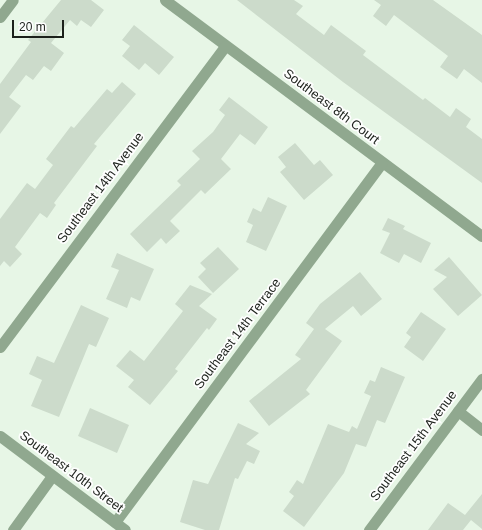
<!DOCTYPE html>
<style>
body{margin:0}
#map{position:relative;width:482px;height:530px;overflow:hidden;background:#e7f6e6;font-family:Helvetica,sans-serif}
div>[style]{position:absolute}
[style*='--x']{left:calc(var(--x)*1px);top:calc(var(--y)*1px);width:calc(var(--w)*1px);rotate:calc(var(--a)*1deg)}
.building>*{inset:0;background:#ccdbcb}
.minor>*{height:11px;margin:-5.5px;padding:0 5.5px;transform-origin:5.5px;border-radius:5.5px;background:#90a88f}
span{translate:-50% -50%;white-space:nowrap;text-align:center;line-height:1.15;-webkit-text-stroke:3.5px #fefefe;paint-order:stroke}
.street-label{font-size:13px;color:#1c211b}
.scale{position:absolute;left:12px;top:20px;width:52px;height:18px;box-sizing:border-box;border:2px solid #1c211b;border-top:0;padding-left:5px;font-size:12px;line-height:14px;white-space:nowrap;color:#1c211b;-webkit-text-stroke:3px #fefefe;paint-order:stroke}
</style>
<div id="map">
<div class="building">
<div style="clip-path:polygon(61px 0,91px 0,104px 10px,91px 27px,81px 20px,77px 26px,70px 20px,51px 43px,64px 53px,51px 71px,44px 66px,33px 80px,26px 75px,9px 97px,21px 106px,0 134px,0 84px,31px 42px,28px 40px)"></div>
<div style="clip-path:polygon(237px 0,294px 0,303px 6px,296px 14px,324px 35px,331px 25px,366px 51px,363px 55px,423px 100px,425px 98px,450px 117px,456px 108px,471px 119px,466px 127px,482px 139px,482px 183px,343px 82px)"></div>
<div style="clip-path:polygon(374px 0,433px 0,482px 35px,482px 83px,464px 69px,457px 79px,440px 67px,448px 56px,394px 15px,386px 26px,373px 16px,381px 5px)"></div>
<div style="clip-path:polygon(134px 25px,174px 57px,159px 75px,145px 63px,139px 70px,122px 56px,130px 46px,122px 40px)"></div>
<div style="clip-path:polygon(122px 82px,136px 94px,94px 144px,97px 146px,54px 203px,56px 205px,47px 218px,40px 213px,15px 247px,22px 254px,10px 267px,4px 261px,0 266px,0 219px,27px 183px,35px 189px,53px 165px,46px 159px,71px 126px,74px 128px,107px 89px,112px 93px)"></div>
<div style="clip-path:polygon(229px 97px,268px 127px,255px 145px,240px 134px,221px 159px,231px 169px,205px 194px,201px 190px,170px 221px,180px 231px,166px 244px,161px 238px,147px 252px,130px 234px,181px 185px,177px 181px,200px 159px,192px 151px,213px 132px,225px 115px,219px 110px)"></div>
<div style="clip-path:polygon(295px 143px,314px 165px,320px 160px,333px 175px,304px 200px,280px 172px,286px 167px,278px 157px)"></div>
<div style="clip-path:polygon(268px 197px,287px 206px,266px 251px,246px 242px,253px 225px,247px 222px,253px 208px,261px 212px)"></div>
<div style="clip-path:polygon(388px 218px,405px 226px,403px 229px,431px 243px,421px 263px,404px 254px,399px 263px,380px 253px,390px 233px,382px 230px)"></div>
<div style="clip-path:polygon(218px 247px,239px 269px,213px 293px,198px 277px,206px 269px,200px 263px)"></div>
<div style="clip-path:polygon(117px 253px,154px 269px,140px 301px,131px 297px,127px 308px,106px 299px,119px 270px,111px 267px)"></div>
<div style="clip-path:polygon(449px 257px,482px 295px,458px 316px,433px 289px,447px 277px,434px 270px)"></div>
<div style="clip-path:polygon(360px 272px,382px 299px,361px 316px,353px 306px,325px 329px,342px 341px,306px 390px,310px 394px,269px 426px,249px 401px,301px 359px,295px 355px,314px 329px,306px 323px,320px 304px)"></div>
<div style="clip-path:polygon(190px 285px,212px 294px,199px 306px,217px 319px,209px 330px,207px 328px,175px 369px,178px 371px,150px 405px,128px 387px,134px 380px,116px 366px,130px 350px,144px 361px,183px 311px,175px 304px)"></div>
<div style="clip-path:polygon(81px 305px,109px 318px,96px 347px,89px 344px,59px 417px,31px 406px,42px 380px,29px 374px,37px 356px,54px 363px)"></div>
<div style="clip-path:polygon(421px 312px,446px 329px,423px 361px,404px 347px,411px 337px,406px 333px)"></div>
<div style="clip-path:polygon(381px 367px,405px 377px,385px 423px,377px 420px,366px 447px,356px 444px,344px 473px,304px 527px,283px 511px,294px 496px,289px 492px,297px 480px,303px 484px,328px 424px,349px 432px,352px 426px,357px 429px,371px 396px,364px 393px,370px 380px,375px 382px)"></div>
<div style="clip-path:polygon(90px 408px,129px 425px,117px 453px,78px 436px)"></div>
<div style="clip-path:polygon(238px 423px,259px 433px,246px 444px,260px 451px,254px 464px,247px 461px,238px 479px,235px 478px,219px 530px,205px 530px,180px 522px,193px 480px,208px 484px)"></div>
<div style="clip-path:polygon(482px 494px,482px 529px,471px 520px,463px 530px,428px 530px,448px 503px,465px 515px)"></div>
</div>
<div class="minor">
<div style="--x:165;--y:0;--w:395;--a:36.7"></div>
<div style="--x:0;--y:17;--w:21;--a:-53"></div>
<div style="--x:0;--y:347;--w:376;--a:-53.2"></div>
<div style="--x:458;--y:411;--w:31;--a:38"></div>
<div style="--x:0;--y:436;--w:156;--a:36.9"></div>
<div style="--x:115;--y:522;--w:447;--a:-53.4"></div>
<div style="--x:13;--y:530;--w:67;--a:-54.2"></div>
<div style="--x:369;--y:530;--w:189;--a:-53.2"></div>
</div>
<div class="street-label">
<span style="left:331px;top:107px;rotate:37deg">Southeast 8th Court</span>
<span style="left:101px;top:188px;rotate:-53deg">Southeast 14th Avenue</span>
<span style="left:238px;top:334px;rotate:-53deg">Southeast 14th Terrace</span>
<span style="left:414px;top:446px;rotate:-53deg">Southeast 15th Avenue</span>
<span style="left:71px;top:472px;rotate:37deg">Southeast 10th Street</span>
</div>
<div class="scale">20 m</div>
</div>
